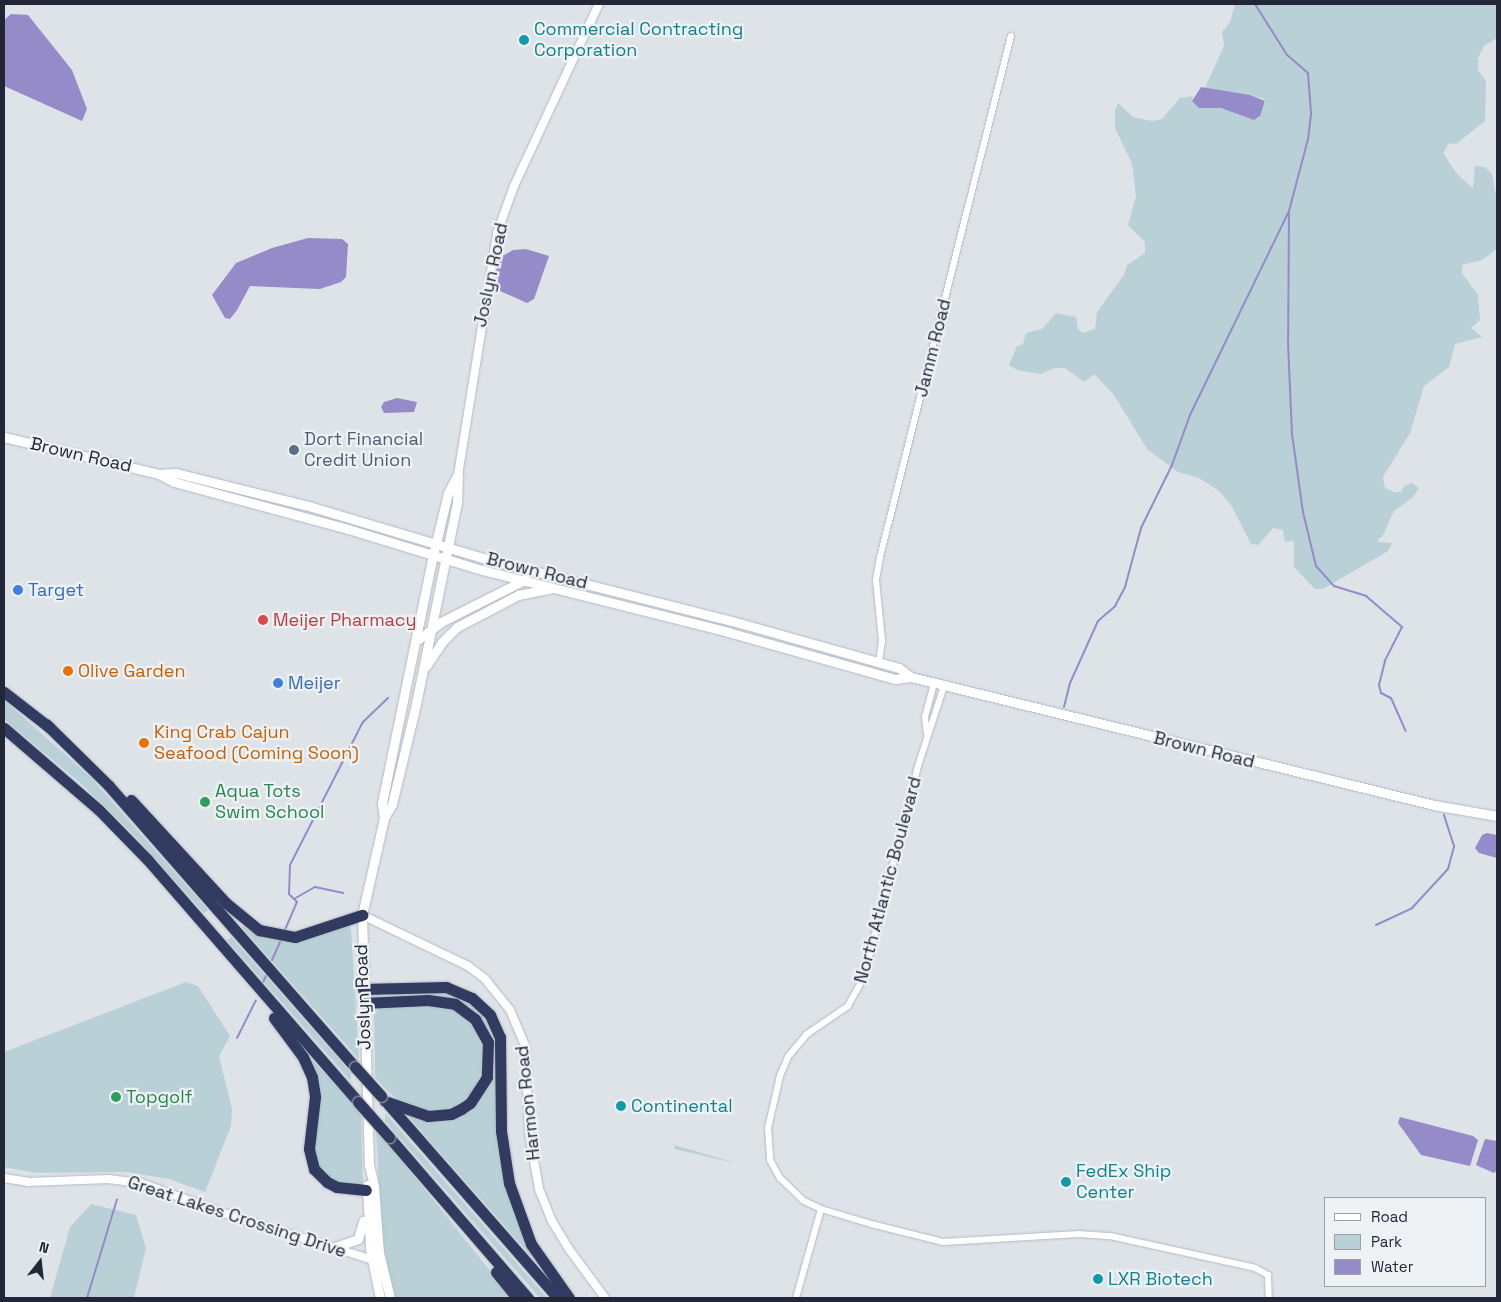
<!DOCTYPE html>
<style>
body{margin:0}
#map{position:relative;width:1501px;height:1302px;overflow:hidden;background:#dee3e8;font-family:"Space Grotesk",sans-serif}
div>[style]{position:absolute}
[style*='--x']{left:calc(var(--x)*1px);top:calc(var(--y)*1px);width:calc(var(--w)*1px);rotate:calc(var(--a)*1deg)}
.green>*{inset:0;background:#b9d0d7}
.water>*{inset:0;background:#948bc8}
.stream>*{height:2px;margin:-1px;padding:0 1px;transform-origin:1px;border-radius:1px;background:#948bc8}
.roads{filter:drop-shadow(0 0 1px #b3bac6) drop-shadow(0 0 1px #b3bac6)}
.minor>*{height:6px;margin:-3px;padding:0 3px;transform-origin:3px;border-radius:3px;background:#fff}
.tertiary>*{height:8px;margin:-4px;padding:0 4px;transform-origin:4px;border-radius:4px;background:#fff}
.secondary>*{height:9px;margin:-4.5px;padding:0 4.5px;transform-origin:4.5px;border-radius:4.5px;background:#fff}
.motorway>*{height:11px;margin:-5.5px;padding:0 5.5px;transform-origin:5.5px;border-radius:5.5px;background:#303b5f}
.bridges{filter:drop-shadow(0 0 1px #bcbec3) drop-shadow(0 0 1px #bcbec3)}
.motorway-bridge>*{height:11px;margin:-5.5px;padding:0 5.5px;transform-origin:5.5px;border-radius:5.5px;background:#303b5f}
.dots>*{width:14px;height:14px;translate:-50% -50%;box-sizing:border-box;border:2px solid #eef2f5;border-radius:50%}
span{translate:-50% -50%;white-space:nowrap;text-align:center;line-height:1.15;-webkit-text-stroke:4.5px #eef2f5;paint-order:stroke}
.culture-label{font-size:18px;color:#0d838f}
.left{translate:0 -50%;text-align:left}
.street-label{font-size:18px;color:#212736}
.service-label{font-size:18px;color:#4e5e75}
.shop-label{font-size:18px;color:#366cbe}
.health-label{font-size:18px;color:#be3a42}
.food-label{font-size:18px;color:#c56008}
.leisure-label{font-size:18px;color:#27864d}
.frame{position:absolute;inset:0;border:5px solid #212736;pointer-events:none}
.legend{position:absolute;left:1324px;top:1197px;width:162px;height:90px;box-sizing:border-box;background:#eef2f5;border:1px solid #9ca1a9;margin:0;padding:6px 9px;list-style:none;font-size:15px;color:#212736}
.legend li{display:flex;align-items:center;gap:10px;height:25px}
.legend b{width:25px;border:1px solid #9ca1a9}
.north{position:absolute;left:15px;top:1237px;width:50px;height:50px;-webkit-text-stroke:4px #eef2f5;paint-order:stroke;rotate:16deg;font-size:14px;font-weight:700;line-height:20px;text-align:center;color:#212736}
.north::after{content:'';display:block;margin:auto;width:18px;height:22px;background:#212736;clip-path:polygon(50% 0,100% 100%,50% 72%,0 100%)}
</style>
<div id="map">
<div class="green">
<div style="clip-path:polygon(1235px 4px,1497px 4px,1497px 38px,1484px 46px,1478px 58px,1478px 70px,1486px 81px,1485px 121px,1456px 144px,1449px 143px,1443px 153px,1457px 174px,1473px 188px,1475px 166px,1485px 167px,1492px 174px,1497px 200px,1497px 249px,1482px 260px,1462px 265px,1462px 273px,1478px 295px,1480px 320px,1471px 328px,1482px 337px,1455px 344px,1449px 367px,1424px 386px,1410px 433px,1383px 477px,1385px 488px,1394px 492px,1401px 492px,1404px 486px,1412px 483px,1419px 488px,1413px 497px,1394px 511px,1382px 537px,1378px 539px,1378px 542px,1392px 543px,1388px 551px,1323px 589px,1315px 589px,1294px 567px,1294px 541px,1285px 542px,1283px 530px,1273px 528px,1258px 545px,1251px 544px,1231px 505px,1219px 491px,1199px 478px,1178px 472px,1147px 449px,1114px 395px,1094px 374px,1084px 382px,1065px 368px,1055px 368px,1041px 374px,1017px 370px,1009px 365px,1017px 346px,1023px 344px,1026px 333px,1042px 329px,1056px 313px,1076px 317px,1078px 329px,1083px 333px,1095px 329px,1097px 312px,1124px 275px,1127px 265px,1145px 253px,1145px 242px,1128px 225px,1136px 196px,1132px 164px,1115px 128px,1115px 110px,1118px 103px,1133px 117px,1152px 121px,1162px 119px,1180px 98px,1193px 96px,1192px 101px,1203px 108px,1221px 108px,1258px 119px,1266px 101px,1262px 98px,1205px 88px,1224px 46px,1222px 32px,1230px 22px)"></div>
<div style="clip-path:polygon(4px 700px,91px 778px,208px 910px,204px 913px,132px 833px,83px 785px,4px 719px)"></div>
<div style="clip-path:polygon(245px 924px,264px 935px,347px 925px,351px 928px,359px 1059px,242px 927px)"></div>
<div style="clip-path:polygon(231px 937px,351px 1073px,351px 1081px,227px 940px)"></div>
<div style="clip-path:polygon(186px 982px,198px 986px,230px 1036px,219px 1056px,232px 1109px,231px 1126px,205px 1192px,169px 1179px,127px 1172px,36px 1173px,4px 1167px,4px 1052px)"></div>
<div style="clip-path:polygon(434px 991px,447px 993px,471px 1004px,482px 1014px,495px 1039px,497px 1128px,539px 1265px,408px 1116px,456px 1114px,493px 1066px,473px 1012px,393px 996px,393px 993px)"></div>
<div style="clip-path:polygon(381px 1005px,446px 1005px,466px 1016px,483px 1039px,484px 1070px,468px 1098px,453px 1108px,434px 1112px,397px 1099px,387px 1090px,375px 1077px,374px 1015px)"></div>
<div style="clip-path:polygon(306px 1053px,361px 1113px,363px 1186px,335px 1183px,317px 1165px)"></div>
<div style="clip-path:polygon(385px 1113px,547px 1298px,540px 1298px,385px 1121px)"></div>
<div style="clip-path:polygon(376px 1131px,390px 1146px,512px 1298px,395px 1298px,382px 1241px)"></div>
<div style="clip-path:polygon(672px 1140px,674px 1145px,739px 1164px,675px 1149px)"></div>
<div style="clip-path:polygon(91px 1204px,136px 1215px,146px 1248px,134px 1298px,50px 1298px,70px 1227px)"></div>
</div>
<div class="water">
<div style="clip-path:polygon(11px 14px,28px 15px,72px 70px,87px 109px,82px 121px,4px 86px,4px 20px)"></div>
<div style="clip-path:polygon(1201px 87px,1250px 95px,1265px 101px,1260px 116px,1254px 120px,1221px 108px,1199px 108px,1192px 101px)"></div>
<div style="clip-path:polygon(308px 238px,342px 239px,348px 244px,346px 277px,341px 282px,320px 289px,250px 286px,237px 310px,230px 319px,225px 318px,212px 295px,236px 263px,272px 248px)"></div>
<div style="clip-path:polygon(526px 249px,549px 256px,534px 299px,527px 303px,500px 291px,495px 274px,501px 257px,513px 250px)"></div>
<div style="clip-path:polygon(397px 398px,417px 402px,414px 412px,384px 413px,381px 407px,384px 402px)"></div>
<div style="clip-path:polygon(1487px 833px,1497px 835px,1497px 858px,1479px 853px,1475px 848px,1482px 835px)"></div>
<div style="clip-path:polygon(1400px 1117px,1473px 1136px,1478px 1140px,1470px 1166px,1421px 1155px,1398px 1123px)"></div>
<div style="clip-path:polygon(1485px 1139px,1497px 1141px,1497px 1170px,1494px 1173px,1476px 1165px)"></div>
</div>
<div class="stream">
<div style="--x:1289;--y:213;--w:130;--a:90.4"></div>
<div style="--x:1288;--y:343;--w:91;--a:87.5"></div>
<div style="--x:1292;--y:434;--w:79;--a:82"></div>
<div style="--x:1303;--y:512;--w:56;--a:76.5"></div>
<div style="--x:1316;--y:566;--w:27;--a:48"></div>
<div style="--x:1334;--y:586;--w:34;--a:17"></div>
<div style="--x:1366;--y:596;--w:48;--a:40.7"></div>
<div style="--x:1402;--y:627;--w:38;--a:117"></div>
<div style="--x:1385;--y:661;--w:25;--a:104"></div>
<div style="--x:1379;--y:685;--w:8;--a:76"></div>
<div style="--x:1381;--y:693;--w:11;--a:27"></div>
<div style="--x:1391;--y:698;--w:36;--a:66"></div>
<div style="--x:1064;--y:707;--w:25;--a:-76"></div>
<div style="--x:1070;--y:683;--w:68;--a:-65.7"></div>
<div style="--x:1098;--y:621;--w:23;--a:-41"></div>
<div style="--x:1115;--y:606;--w:21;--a:-62"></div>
<div style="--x:1125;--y:587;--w:61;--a:-74.8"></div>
<div style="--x:1141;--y:528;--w:70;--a:-63.8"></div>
<div style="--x:1172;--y:465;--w:53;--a:-70.2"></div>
<div style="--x:1190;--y:415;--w:227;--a:-64.1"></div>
<div style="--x:1289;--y:211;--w:74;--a:-75.2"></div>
<div style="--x:1308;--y:139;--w:26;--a:-83"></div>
<div style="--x:1311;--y:113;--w:40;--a:-94.3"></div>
<div style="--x:1308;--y:73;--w:28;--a:-139"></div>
<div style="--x:1287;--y:55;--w:60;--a:-122.1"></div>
<div style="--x:294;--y:899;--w:24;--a:-30"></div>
<div style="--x:315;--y:887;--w:29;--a:12"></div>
<div style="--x:1376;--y:925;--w:40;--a:-25"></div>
<div style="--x:1412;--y:908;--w:53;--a:-47.3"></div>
<div style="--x:1448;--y:869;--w:24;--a:-75"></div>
<div style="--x:1454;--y:846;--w:33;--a:-108"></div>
<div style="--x:285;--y:930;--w:30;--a:-67"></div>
<div style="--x:297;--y:902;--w:11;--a:-135"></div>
<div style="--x:289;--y:894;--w:29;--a:-88"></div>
<div style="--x:290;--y:865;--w:161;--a:-63"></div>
<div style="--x:363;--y:722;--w:35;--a:-44"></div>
<div style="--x:272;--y:960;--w:22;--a:-66"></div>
<div style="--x:263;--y:982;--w:7;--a:-63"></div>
<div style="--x:237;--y:1038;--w:42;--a:-63.4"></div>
<div style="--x:87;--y:1298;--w:103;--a:-73.1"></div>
</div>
<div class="roads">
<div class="minor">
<div style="--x:879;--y:662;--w:21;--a:-82"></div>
<div style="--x:882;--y:641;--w:61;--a:-95.6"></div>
<div style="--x:876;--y:580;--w:23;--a:-80"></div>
<div style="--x:880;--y:557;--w:537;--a:-75.89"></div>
<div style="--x:944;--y:686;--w:84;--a:108"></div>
<div style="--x:918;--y:766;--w:218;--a:104.4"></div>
<div style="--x:864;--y:977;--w:33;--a:119"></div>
<div style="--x:848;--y:1006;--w:50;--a:145.7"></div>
<div style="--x:807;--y:1034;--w:30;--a:130"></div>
<div style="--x:788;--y:1057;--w:21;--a:113"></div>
<div style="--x:780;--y:1076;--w:53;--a:103"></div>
<div style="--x:768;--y:1128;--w:32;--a:86"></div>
<div style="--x:770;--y:1160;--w:21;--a:61"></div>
<div style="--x:780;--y:1178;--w:33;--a:44"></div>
<div style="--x:804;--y:1201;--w:19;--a:25"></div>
<div style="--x:821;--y:1209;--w:52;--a:16.7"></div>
<div style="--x:871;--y:1224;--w:74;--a:14"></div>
<div style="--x:943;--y:1242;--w:136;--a:-3.4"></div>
<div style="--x:1079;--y:1234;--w:31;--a:4"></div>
<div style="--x:1110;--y:1236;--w:148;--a:12.4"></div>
<div style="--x:1255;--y:1268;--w:15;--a:28"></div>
<div style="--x:1268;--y:1275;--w:23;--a:88"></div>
<div style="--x:927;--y:734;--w:17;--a:-97"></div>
<div style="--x:925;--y:717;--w:35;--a:-75"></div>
<div style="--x:796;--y:1298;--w:92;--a:-74.3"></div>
</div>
<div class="tertiary">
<div style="--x:458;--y:475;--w:245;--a:-80.8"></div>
<div style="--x:497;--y:233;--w:50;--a:-70.1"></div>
<div style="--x:514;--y:186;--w:201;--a:-65"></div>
<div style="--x:362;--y:915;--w:118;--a:25.7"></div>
<div style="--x:468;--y:966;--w:21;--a:37"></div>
<div style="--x:485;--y:979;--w:40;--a:51"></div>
<div style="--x:510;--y:1010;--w:39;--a:67"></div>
<div style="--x:525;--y:1046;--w:86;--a:87.3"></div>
<div style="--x:529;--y:1132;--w:58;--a:80"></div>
<div style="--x:539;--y:1189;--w:35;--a:68"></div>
<div style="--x:552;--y:1221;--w:33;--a:59"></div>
<div style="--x:569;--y:1249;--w:61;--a:53.7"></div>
<div style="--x:4;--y:1178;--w:24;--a:9"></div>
<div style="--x:28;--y:1182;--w:80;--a:-2.1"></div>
<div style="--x:108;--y:1179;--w:33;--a:7"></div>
<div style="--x:141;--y:1183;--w:100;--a:19.9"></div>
<div style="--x:235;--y:1217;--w:148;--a:17.3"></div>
</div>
<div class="secondary">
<div style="--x:4;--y:437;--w:159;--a:13.4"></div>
<div style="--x:159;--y:474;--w:17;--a:28"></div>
<div style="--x:174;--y:482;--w:180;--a:15.1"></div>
<div style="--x:348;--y:529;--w:140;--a:17"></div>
<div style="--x:482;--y:570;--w:254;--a:14.1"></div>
<div style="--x:728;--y:632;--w:173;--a:15.7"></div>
<div style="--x:895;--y:679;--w:16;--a:-7"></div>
<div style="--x:911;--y:677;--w:538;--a:13.75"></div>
<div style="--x:1434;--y:805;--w:64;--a:9.9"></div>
<div style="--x:159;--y:474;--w:17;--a:-3"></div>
<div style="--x:176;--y:473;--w:140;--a:14"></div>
<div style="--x:312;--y:507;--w:178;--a:16.6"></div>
<div style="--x:483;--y:558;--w:257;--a:14.2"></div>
<div style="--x:732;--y:621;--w:173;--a:15.7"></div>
<div style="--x:899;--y:668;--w:15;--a:37"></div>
<div style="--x:416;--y:641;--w:31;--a:-37"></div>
<div style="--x:441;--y:622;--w:95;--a:-26.8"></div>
<div style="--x:426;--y:666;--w:29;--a:-56"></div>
<div style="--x:442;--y:642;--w:21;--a:-45"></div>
<div style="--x:457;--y:627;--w:69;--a:-27.7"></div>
<div style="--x:518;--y:595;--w:33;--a:-11"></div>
<div style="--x:384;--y:818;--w:15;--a:-98"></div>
<div style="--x:382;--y:803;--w:253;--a:-78.4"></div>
<div style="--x:433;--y:555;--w:64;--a:-76.4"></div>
<div style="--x:448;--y:493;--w:18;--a:-63"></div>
<div style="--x:367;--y:1185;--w:64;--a:87.3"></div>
<div style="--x:370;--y:1249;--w:50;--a:78.5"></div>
<div style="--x:335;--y:1247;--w:24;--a:-19"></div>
<div style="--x:358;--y:1239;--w:19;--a:-74"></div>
<div style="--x:390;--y:1298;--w:46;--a:-103.7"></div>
<div style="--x:379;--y:1253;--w:67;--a:-94.3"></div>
<div style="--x:374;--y:1186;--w:22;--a:-103"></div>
<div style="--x:369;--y:1165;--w:250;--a:-91.6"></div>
<div style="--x:362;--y:915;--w:99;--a:-77.2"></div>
<div style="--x:384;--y:818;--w:16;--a:-60"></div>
<div style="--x:392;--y:804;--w:103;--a:-76.5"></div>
<div style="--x:416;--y:704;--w:206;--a:-78.5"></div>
<div style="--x:457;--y:502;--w:27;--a:-88"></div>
</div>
<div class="motorway">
<div style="--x:4;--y:692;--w:58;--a:38"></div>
<div style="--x:46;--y:724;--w:88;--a:44.5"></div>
<div style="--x:109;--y:786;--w:373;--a:48.8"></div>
<div style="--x:4;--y:728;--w:125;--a:40.8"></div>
<div style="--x:99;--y:810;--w:69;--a:45.6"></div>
<div style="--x:147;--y:859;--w:322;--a:49"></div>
<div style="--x:131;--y:800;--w:140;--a:47.3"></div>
<div style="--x:226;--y:903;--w:43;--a:39.3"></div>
<div style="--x:259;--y:930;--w:37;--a:11"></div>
<div style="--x:295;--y:937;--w:71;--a:-18.2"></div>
<div style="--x:363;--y:989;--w:83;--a:-1.4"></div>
<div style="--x:446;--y:987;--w:28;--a:23"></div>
<div style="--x:472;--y:998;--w:25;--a:43"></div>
<div style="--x:490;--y:1015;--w:24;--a:66"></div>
<div style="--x:500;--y:1037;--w:94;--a:89.4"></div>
<div style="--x:501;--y:1131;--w:53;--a:81.3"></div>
<div style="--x:509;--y:1183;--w:65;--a:70.2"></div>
<div style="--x:531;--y:1244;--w:66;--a:54.9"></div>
<div style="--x:363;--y:1003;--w:65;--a:-2.6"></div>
<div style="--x:428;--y:1000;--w:27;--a:8"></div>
<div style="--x:455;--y:1004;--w:25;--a:37"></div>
<div style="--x:475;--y:1019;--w:26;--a:61"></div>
<div style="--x:488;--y:1042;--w:35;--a:92"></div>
<div style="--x:487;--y:1077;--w:31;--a:123"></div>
<div style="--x:470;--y:1103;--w:11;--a:146"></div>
<div style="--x:461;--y:1109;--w:11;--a:153"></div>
<div style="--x:451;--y:1114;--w:23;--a:175"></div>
<div style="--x:428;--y:1116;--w:46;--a:-160.8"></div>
<div style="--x:274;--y:1018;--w:49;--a:53.4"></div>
<div style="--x:303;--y:1057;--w:22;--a:66"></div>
<div style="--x:312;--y:1077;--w:20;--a:81"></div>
<div style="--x:315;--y:1097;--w:52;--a:96.6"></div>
<div style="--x:309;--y:1149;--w:21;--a:76"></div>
<div style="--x:314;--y:1169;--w:18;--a:45"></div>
<div style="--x:327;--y:1182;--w:11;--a:27"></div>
<div style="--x:337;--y:1187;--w:29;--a:6"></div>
<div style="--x:388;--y:1104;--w:258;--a:48.8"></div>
<div style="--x:389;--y:1137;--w:213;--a:49.2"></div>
<div style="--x:496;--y:1272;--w:33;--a:51"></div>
</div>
</div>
<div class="bridges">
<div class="motorway-bridge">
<div style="--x:355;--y:1067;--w:39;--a:48"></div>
<div style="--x:358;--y:1102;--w:47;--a:48.5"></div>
</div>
</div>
<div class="dots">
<div style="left:524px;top:40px;background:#0f9aa8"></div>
<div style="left:294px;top:450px;background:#5c6f8a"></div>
<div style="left:18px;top:590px;background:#3f7fe0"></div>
<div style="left:263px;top:620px;background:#e0444e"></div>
<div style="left:68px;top:671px;background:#e8710a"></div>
<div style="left:278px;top:683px;background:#3f7fe0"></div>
<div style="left:144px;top:743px;background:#e8710a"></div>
<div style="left:205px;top:802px;background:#2e9e5b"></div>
<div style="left:116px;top:1097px;background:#2e9e5b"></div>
<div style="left:621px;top:1106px;background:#0f9aa8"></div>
<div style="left:1066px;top:1182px;background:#0f9aa8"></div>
<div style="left:1098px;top:1279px;background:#0f9aa8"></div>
</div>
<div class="culture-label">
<span class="left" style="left:534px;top:40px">Commercial Contracting<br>Corporation</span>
<span class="left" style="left:631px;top:1106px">Continental</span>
<span class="left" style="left:1076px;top:1182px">FedEx Ship<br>Center</span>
<span class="left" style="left:1108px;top:1279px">LXR Biotech</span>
</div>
<div class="street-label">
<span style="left:491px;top:275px;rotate:-78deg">Joslyn Road</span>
<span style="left:933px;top:348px;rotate:-76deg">Jamm Road</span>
<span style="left:81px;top:455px;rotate:13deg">Brown Road</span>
<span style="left:537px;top:571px;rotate:14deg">Brown Road</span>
<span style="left:1204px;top:750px;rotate:14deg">Brown Road</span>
<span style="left:888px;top:880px;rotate:-75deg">North Atlantic Boulevard</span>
<span style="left:363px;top:997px;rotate:-92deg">Joslyn Road</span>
<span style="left:528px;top:1103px;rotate:-96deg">Harmon Road</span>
<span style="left:237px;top:1217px;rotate:18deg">Great Lakes Crossing Drive</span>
</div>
<div class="service-label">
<span class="left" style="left:304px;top:450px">Dort Financial<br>Credit Union</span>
</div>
<div class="shop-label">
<span class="left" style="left:28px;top:590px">Target</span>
<span class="left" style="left:288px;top:683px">Meijer</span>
</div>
<div class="health-label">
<span class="left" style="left:273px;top:620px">Meijer Pharmacy</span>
</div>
<div class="food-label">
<span class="left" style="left:78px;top:671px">Olive Garden</span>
<span class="left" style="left:154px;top:743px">King Crab Cajun<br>Seafood (Coming Soon)</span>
</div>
<div class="leisure-label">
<span class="left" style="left:215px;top:802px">Aqua Tots<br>Swim School</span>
<span class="left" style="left:126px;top:1097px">Topgolf</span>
</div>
<div class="frame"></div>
<ul class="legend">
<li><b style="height:6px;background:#fff"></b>Road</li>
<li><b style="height:14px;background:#b9d0d7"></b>Park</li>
<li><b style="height:14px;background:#948bc8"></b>Water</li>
</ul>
<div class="north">N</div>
</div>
